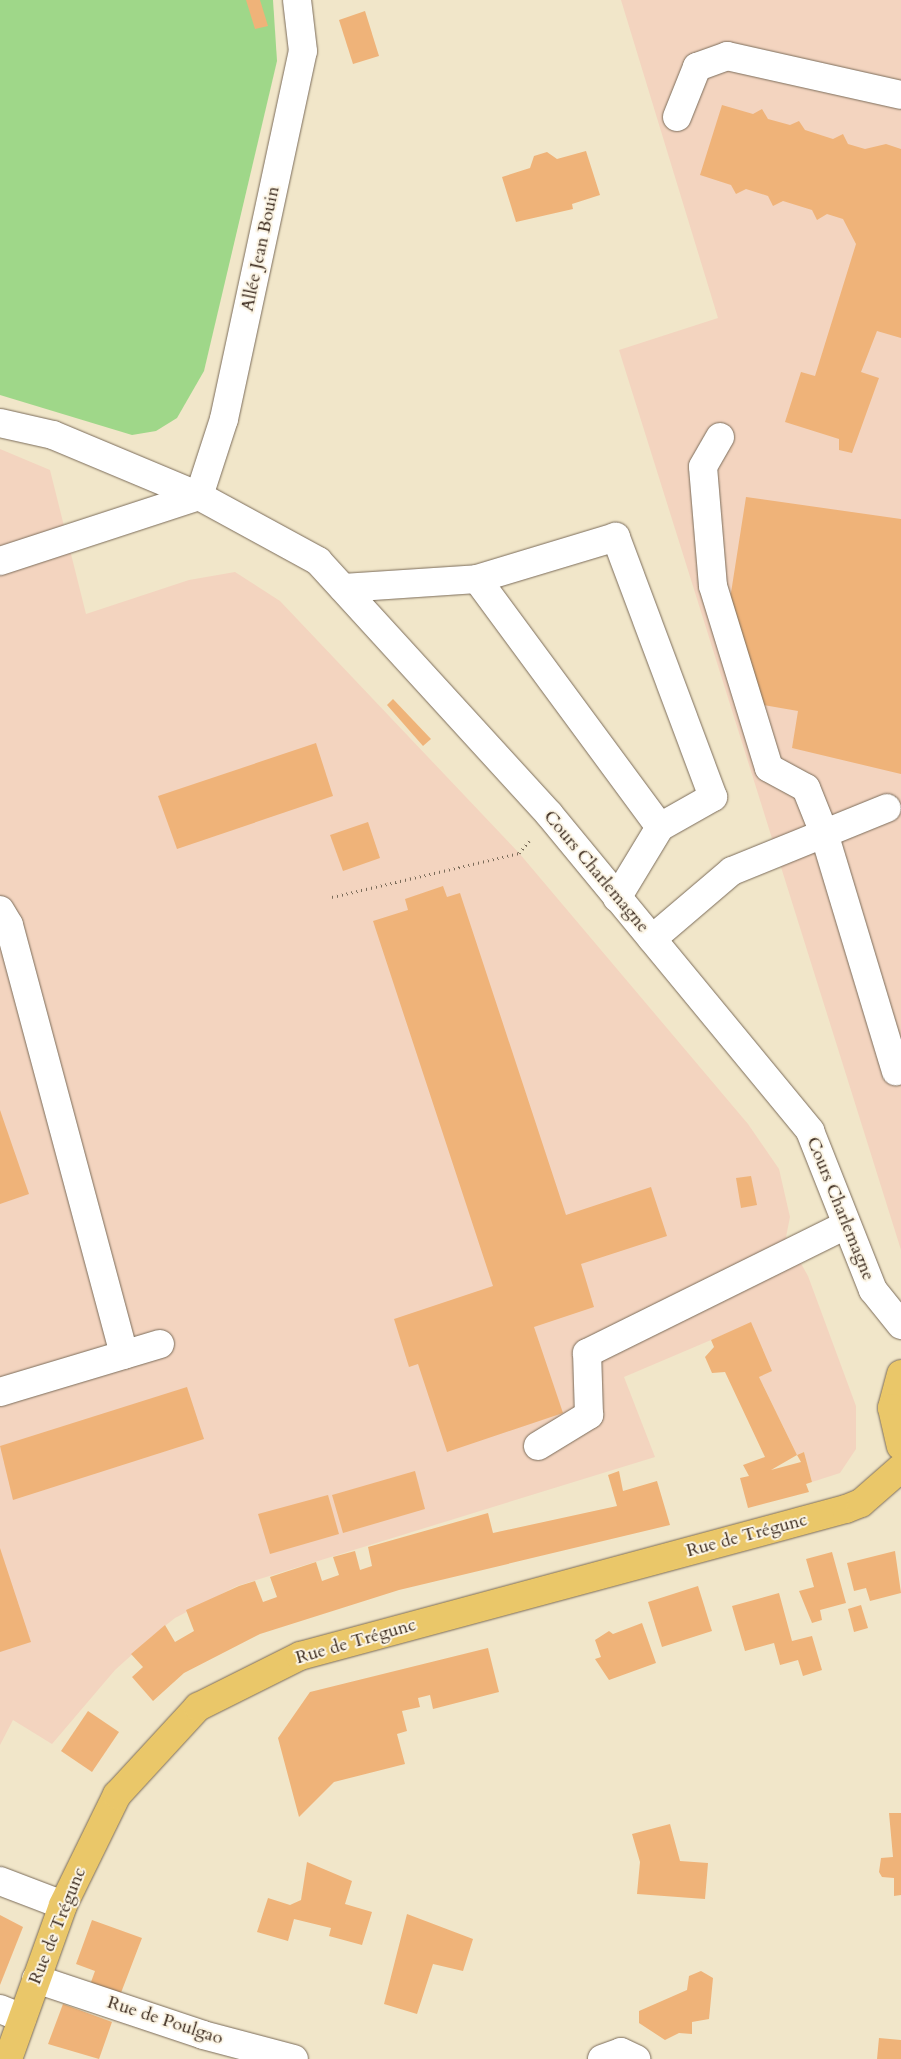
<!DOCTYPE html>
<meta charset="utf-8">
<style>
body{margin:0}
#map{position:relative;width:901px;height:2059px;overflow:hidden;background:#f1e6c9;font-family:Cardo,serif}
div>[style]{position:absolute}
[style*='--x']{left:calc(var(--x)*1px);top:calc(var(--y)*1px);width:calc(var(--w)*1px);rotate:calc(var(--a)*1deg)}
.built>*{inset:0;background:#f3d4bf}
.green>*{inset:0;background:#9fd789}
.building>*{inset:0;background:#efb379}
.path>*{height:3px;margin-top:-1.5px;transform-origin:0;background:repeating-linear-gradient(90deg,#7b6c5a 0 1px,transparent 0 5px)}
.roads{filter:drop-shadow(0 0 1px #7b6c5a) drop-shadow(0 0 1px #7b6c5a)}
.minor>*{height:28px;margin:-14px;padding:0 14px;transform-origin:14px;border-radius:14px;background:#fff}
.major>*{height:28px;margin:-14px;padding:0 14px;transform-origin:14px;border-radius:14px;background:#eac769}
span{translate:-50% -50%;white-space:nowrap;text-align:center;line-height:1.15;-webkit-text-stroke:4px #fcf5e5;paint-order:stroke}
.street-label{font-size:18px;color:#3b2a1e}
</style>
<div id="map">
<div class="built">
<div style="clip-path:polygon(621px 0,901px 0,901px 1250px,619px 350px,718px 318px)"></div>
<div style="clip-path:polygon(0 449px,50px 470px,86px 614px,189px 580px,235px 572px,280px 601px,519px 853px,748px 1124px,779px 1169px,790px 1217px,786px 1237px,808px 1276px,856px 1406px,856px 1449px,840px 1473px,812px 1482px,804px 1452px,797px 1455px,759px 1377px,751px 1323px,624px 1377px,655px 1457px,237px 1586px,175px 1618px,156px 1633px,115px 1670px,52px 1744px,13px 1720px,0 1745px)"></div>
</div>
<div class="green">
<div style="clip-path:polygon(0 0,273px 0,277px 61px,204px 371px,177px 418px,156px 431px,132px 435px,0 395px)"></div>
</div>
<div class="building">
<div style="clip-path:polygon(246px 0,260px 0,268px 26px,255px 29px)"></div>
<div style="clip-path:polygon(365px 11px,379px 56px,353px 64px,339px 20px)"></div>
<div style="clip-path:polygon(722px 105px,753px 114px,762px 109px,768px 119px,790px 125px,799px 121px,805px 130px,833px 139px,843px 134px,848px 144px,865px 149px,886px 144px,901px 149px,901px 338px,877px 331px,861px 372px,879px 378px,852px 453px,839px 450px,839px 439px,785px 422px,801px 372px,815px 376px,856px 244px,843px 219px,827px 214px,817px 220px,812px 210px,783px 201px,773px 206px,768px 196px,746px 189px,736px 194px,731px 185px,700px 175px)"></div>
<div style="clip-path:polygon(586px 151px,600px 195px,572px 204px,573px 209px,516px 222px,502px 177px,530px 168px,534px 156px,547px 152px,557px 159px)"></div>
<div style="clip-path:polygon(746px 497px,901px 519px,901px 774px,792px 748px,798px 711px,757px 704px,728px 612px)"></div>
<div style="clip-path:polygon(393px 699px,431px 739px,423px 746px,387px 705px)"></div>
<div style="clip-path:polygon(316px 743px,333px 796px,177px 849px,158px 796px)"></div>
<div style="clip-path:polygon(368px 822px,380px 858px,343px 871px,330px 835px)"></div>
<div style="clip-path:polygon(443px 886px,447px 897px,460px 893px,566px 1215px,651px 1187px,667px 1236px,581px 1264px,594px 1307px,534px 1327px,563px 1413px,447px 1452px,418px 1364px,409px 1367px,394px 1319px,493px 1286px,373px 921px,408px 910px,405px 899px)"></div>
<div style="clip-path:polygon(0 1110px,29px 1194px,0 1204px)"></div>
<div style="clip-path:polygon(751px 1176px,757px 1205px,741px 1208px,736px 1178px)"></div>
<div style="clip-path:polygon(751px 1322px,772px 1371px,759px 1377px,797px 1455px,771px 1470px,801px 1462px,797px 1455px,804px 1452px,812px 1482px,806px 1484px,809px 1492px,748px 1508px,740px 1478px,749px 1476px,743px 1465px,765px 1457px,725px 1372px,712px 1373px,705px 1357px,714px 1347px,711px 1340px)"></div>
<div style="clip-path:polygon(187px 1387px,204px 1439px,13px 1500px,0 1446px)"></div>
<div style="clip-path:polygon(415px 1471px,425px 1509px,343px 1533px,332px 1495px)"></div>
<div style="clip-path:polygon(619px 1471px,623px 1491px,657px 1481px,670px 1525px,399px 1590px,260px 1634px,184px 1673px,153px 1701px,132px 1677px,143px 1667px,131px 1654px,151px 1637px,165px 1625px,175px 1642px,194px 1631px,186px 1610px,239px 1586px,255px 1581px,263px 1602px,277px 1597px,270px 1577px,316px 1562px,322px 1581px,339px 1575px,333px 1557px,355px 1551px,360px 1570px,372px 1566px,368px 1547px,488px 1513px,493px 1533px,617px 1506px,608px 1475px)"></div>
<div style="clip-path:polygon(328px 1495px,339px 1534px,270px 1554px,258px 1514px)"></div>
<div style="clip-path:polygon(0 1548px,31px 1642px,0 1652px)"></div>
<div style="clip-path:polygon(895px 1551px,901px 1593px,870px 1601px,866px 1588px,854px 1591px,847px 1563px)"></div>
<div style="clip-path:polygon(832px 1552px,846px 1603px,820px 1610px,822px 1620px,812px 1623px,799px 1591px,814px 1587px,806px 1559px)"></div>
<div style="clip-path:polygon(698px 1586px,712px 1631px,662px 1647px,648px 1602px)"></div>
<div style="clip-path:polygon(779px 1593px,792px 1641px,812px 1636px,822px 1670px,803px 1676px,798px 1660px,780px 1665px,774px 1643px,745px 1651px,732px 1606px)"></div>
<div style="clip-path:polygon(861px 1605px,868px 1628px,854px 1632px,848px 1609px)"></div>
<div style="clip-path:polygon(642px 1623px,656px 1663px,609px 1680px,595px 1659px,601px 1657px,595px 1640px,609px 1631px,613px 1634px)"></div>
<div style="clip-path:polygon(488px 1648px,499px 1692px,433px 1709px,430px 1695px,418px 1698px,420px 1707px,402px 1711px,407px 1731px,397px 1734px,405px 1764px,334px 1782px,299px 1817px,278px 1738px,310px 1692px)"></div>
<div style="clip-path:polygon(88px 1711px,119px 1732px,92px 1772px,61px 1751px)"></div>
<div style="clip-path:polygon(889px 1813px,901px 1813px,901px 1895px,894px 1896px,894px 1878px,882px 1877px,879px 1872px,881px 1858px,893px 1857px)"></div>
<div style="clip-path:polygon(670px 1824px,680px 1861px,708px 1863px,705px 1899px,637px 1894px,640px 1862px,632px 1834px)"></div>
<div style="clip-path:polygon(307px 1862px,352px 1881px,345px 1904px,372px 1912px,362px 1945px,329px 1936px,331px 1928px,294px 1919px,288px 1941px,257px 1932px,268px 1898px,290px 1905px,301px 1900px)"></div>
<div style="clip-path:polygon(407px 1914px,473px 1939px,463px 1971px,433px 1964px,417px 2014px,384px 2004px)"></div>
<div style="clip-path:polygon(0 1915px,23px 1927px,0 1985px)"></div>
<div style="clip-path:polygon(92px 1920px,142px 1938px,119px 1998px,91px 1982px,95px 1971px,76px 1964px)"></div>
<div style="clip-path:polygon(701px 1971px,713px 1978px,709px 2019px,692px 2022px,692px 2034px,679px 2033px,665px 2040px,639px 2023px,639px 2011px,687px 1990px,689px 1976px)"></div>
<div style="clip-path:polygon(63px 2004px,112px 2022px,99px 2059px,48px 2044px)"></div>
<div style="clip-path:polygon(879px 2038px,901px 2040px,901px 2059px,877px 2059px)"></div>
</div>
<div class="path">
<div style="--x:332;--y:897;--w:192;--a:-13.2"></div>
<div style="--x:519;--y:853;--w:16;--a:-50"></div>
</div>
<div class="roads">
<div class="minor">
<div style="--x:677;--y:117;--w:54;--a:-68.2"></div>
<div style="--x:697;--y:67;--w:32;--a:-20"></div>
<div style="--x:727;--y:56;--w:178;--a:12.6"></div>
<div style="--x:0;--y:423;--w:54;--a:12.8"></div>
<div style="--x:53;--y:435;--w:158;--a:22.7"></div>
<div style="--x:199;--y:496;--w:136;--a:28.6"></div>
<div style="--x:318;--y:561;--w:343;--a:47.6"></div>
<div style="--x:549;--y:814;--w:411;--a:50.5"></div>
<div style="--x:810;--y:1131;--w:171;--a:68.4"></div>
<div style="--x:873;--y:1290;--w:45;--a:51.3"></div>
<div style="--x:720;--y:437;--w:34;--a:120"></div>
<div style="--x:703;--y:467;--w:119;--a:85.2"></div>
<div style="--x:713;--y:586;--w:190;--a:72.9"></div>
<div style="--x:769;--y:768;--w:42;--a:28.4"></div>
<div style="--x:806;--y:788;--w:48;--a:68.2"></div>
<div style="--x:824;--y:833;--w:249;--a:73.2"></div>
<div style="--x:199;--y:496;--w:81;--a:-72"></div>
<div style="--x:224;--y:419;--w:376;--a:-77.9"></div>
<div style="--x:303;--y:51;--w:51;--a:-96.7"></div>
<div style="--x:0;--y:561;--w:209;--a:-18.1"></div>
<div style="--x:343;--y:588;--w:134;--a:-3.8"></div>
<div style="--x:617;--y:898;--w:83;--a:-58.8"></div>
<div style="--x:660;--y:827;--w:61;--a:-29.5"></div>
<div style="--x:713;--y:797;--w:278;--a:-110.5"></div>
<div style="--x:616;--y:537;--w:145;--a:163.2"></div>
<div style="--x:477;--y:579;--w:308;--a:53.6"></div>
<div style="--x:0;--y:910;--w:17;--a:59"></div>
<div style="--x:9;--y:925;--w:445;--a:75"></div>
<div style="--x:652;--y:939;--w:105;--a:-40.4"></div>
<div style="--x:732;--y:871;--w:167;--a:-22.1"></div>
<div style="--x:0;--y:1392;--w:167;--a:-16.7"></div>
<div style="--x:538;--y:1446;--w:60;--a:-31.3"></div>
<div style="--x:589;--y:1415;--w:62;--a:-91.8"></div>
<div style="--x:587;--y:1353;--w:289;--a:-26.3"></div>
<div style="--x:0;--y:1881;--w:67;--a:20.9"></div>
<div style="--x:36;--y:1979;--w:176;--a:18.5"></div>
<div style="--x:203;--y:2035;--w:94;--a:14.8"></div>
<div style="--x:0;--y:2009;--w:24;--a:22"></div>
<div style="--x:602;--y:2059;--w:20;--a:-20"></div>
<div style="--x:621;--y:2052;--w:17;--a:25"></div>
</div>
<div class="major">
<div style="--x:901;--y:1374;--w:35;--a:105"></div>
<div style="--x:892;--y:1408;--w:39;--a:77"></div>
<div style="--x:8;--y:2059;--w:164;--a:-70.3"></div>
<div style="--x:63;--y:1905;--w:123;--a:-63.9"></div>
<div style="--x:117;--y:1795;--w:120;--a:-47.4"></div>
<div style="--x:198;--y:1707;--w:114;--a:-26.6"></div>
<div style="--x:300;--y:1656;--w:565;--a:-15.07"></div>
<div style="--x:846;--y:1509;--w:16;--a:-22"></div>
<div style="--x:861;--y:1503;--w:53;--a:-41.2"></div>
</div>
</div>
<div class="street-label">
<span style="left:261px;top:249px;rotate:-78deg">Allée Jean Bouin</span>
<span style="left:596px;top:872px;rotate:50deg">Cours Charlemagne</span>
<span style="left:840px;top:1209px;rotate:68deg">Cours Charlemagne</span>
<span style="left:747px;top:1536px;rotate:-15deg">Rue de Trégunc</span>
<span style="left:356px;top:1642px;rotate:-16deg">Rue de Trégunc</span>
<span style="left:58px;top:1926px;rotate:-68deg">Rue de Trégunc</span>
<span style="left:165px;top:2021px;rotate:18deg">Rue de Poulgao</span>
</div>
</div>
